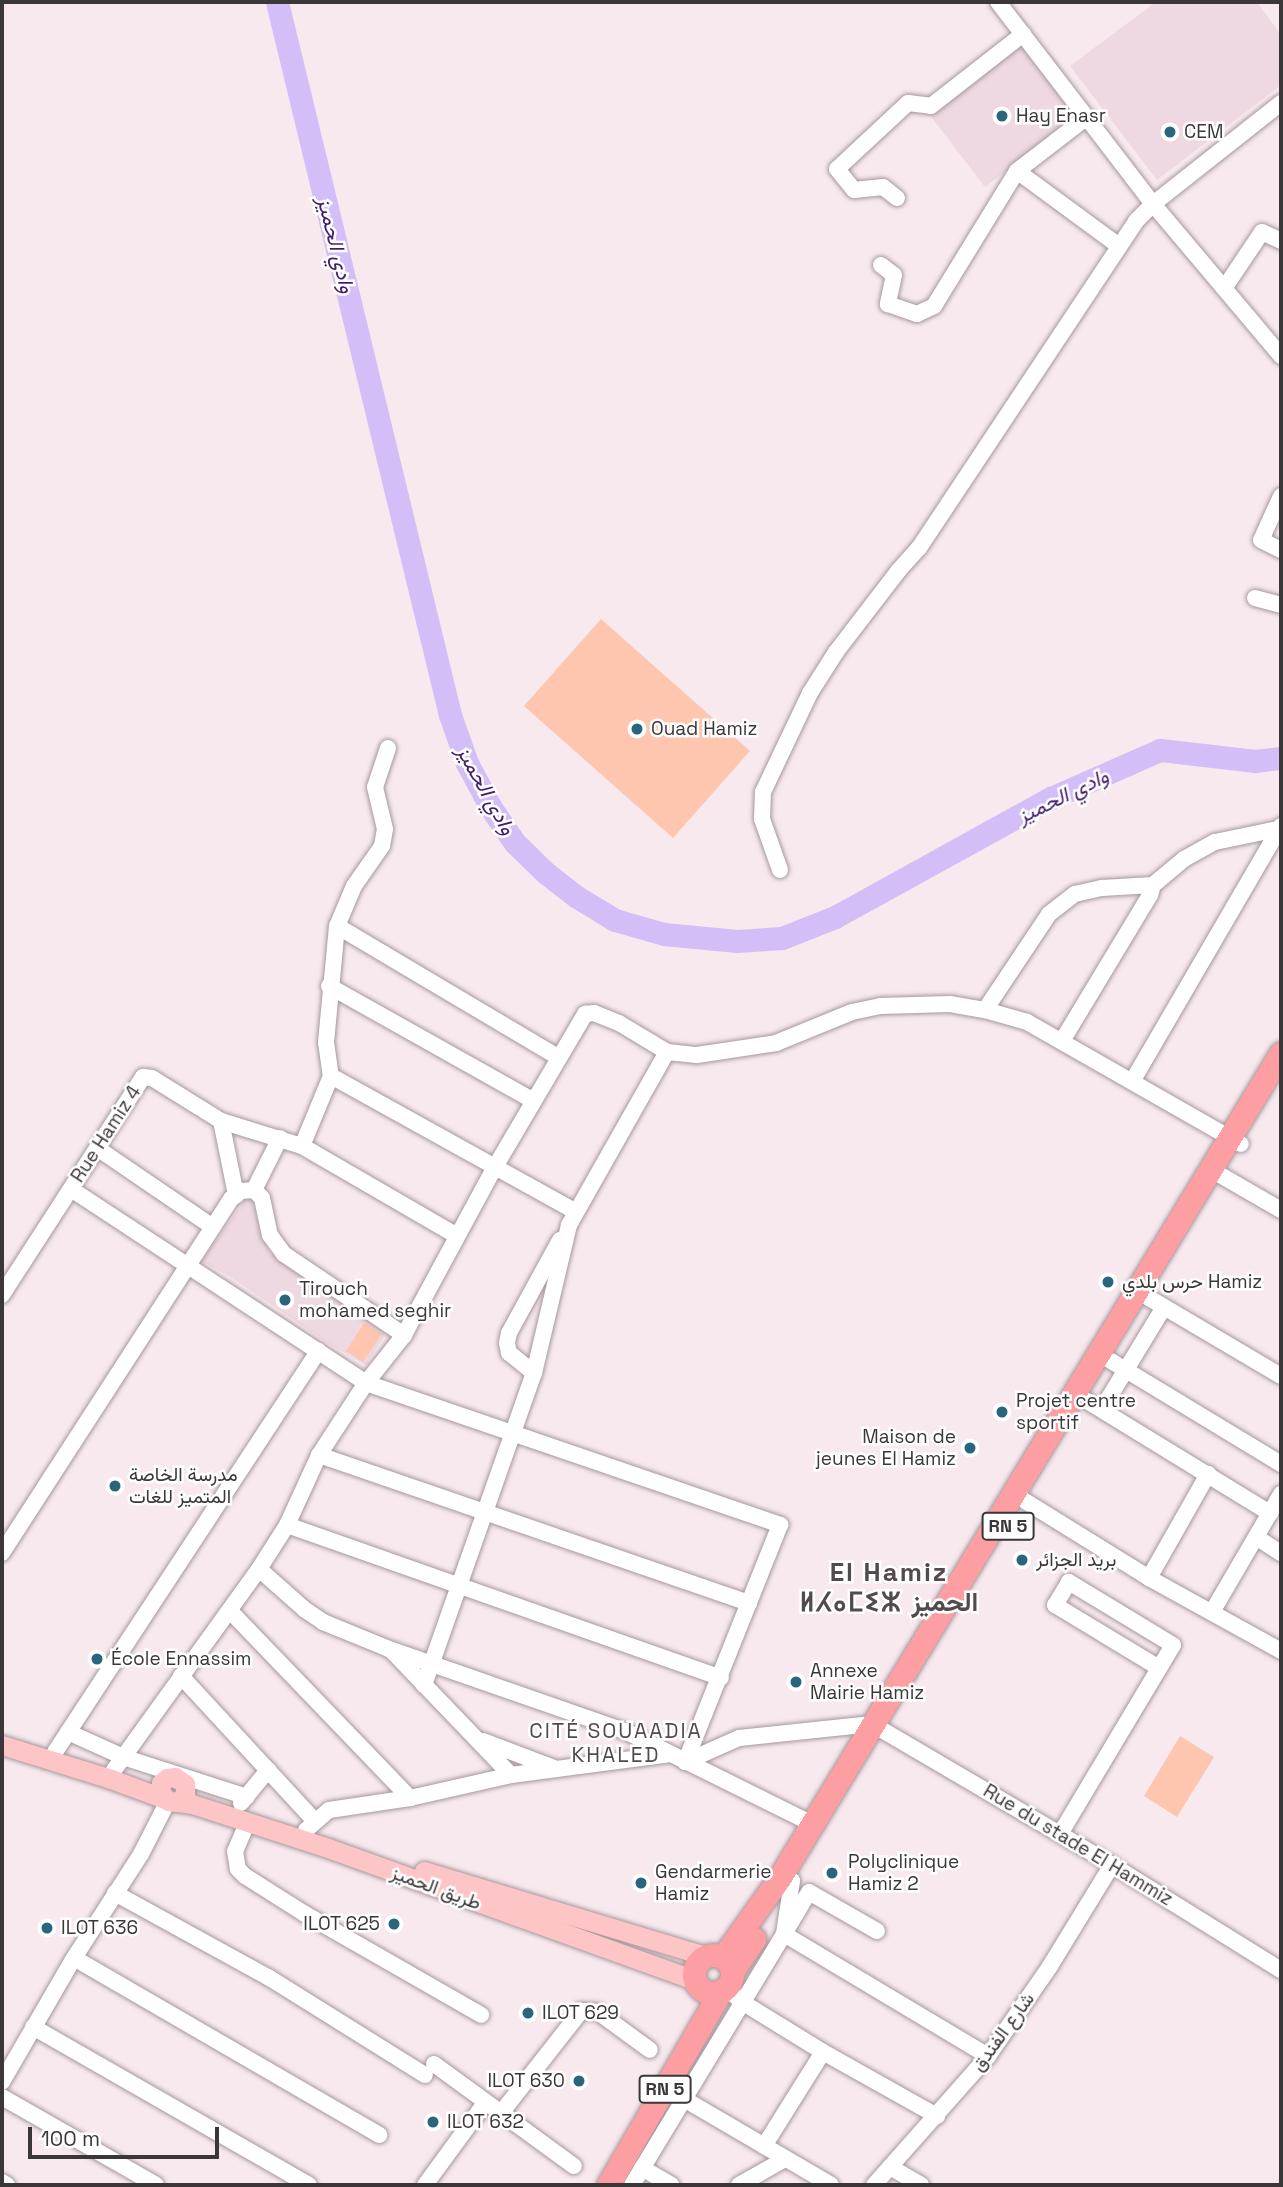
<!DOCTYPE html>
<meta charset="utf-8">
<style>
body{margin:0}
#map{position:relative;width:1283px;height:2187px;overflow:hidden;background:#f7e9ee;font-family:"Space Grotesk",Vazirmatn,"Noto Sans Tifinagh",sans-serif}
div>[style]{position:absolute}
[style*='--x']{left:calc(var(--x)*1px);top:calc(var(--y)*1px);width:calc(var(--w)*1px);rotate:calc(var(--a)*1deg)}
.built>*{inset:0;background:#eed8e1}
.green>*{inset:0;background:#fec5af}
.river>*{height:23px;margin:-11.5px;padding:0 11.5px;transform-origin:11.5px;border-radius:11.5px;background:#d4bef7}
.roads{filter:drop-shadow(0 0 2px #a5989d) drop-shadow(0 0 2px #a5989d)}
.minor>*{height:16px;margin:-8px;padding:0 8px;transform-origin:8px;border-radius:8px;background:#fff}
.major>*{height:19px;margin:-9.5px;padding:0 9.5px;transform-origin:9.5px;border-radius:9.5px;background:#fec5c7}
.highway>*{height:23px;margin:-11.5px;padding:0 11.5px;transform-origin:11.5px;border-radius:11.5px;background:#fd9ea2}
.highway>.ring{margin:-11.5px;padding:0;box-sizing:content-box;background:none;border:23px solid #fd9ea2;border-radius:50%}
.dots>*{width:19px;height:19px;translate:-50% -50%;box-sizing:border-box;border:4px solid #fff;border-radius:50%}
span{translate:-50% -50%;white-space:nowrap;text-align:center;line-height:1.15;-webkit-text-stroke:5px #fff;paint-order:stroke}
.shield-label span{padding:2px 5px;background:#fff;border:2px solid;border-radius:5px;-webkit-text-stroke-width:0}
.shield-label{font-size:18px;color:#3b3638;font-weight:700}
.poi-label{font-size:19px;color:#3b3638}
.left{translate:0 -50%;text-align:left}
.right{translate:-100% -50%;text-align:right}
.street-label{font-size:19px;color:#3b3638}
.water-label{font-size:21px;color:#441d6d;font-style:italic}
.neighbourhood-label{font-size:21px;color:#54494d;letter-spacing:2px}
.district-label{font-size:26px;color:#54494d;font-weight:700;letter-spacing:2px}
.frame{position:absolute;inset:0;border:4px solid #3b3638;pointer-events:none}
.scale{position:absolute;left:28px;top:2127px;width:191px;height:32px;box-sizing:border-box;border:4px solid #3b3638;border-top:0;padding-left:9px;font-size:21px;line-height:24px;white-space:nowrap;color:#3b3638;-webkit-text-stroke:5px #fff;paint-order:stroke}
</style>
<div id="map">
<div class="built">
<div style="clip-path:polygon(1156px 2px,1257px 2px,1281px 35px,1281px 85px,1157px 180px,1070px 66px)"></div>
<div style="clip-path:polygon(1020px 45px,1076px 118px,985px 187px,929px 114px)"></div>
<div style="clip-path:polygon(248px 1196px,252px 1199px,260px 1233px,270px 1253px,384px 1332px,385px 1335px,366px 1365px,329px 1344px,229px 1276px,201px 1261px)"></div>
</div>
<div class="green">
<div style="clip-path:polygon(601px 619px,750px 751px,673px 838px,524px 706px)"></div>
<div style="clip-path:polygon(364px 1323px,382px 1334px,363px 1362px,346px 1351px)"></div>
<div style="clip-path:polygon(1180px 1736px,1214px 1757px,1177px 1817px,1144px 1796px)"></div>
</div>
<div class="river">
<div style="--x:277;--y:2;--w:734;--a:76.36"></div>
<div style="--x:450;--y:715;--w:51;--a:70.5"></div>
<div style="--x:467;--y:763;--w:51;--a:61.9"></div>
<div style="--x:491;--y:808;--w:42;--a:55.6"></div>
<div style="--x:515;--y:843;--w:43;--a:44.1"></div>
<div style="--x:546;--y:873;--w:39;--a:38"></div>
<div style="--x:577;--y:897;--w:44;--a:31.2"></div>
<div style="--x:615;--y:920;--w:51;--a:15.9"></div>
<div style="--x:664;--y:934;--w:73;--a:5.5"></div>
<div style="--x:737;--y:941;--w:45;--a:-3.8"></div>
<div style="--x:782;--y:938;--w:57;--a:-21.6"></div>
<div style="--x:835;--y:917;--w:247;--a:-28.9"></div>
<div style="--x:1051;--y:798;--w:119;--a:-23.8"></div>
<div style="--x:1160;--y:750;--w:96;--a:6.6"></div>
<div style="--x:1255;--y:761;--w:26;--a:-7"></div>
</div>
<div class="roads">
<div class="minor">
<div style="--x:998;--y:2;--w:255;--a:52.5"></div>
<div style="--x:1153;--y:204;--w:199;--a:49.9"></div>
<div style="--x:1017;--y:171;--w:127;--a:36.3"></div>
<div style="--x:897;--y:198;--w:18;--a:-142"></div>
<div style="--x:883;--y:187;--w:29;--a:174"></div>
<div style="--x:854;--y:190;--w:27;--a:-129"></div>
<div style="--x:837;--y:169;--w:97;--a:-42.9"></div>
<div style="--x:908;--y:103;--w:23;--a:7"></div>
<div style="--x:931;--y:106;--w:117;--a:-38"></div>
<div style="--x:881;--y:265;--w:16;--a:38"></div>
<div style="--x:894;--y:275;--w:30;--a:102"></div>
<div style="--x:888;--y:304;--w:31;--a:19"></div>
<div style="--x:917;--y:314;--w:19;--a:-25"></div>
<div style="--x:934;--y:306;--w:158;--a:-58.4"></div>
<div style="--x:1017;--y:171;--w:88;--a:-37.6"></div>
<div style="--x:1225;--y:287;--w:66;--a:-56.1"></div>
<div style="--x:1262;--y:232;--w:21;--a:25"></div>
<div style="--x:1281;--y:496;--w:48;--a:114.4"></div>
<div style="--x:1261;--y:540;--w:22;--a:27"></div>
<div style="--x:1255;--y:598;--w:27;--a:15"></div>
<div style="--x:388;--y:748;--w:41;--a:108.4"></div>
<div style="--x:375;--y:787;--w:43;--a:76.6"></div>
<div style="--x:385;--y:829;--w:17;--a:100"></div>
<div style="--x:382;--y:846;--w:49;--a:125"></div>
<div style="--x:354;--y:886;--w:43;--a:113"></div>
<div style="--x:337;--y:926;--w:117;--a:95.4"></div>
<div style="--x:326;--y:1042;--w:34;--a:82"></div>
<div style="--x:331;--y:1076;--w:76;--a:112.5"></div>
<div style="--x:302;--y:1146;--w:179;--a:30.1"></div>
<div style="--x:780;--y:870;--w:54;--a:-109.4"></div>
<div style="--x:762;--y:819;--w:27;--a:-88"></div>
<div style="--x:763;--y:792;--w:110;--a:-64.6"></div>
<div style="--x:810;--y:693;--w:49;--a:-57.6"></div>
<div style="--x:836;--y:652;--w:103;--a:-52.5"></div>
<div style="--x:899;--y:570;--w:30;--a:-48"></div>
<div style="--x:919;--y:548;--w:392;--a:-56.4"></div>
<div style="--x:1136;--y:221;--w:24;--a:-45"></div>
<div style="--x:1153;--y:204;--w:163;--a:-38.3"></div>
<div style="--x:337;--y:926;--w:258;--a:30.7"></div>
<div style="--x:329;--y:986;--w:235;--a:29.3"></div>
<div style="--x:985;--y:1010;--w:115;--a:-56.3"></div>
<div style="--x:1049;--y:914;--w:33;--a:-38"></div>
<div style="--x:1075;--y:894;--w:28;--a:-13"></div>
<div style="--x:1102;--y:888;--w:51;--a:-3.4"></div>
<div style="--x:1062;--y:1041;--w:170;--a:-58.9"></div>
<div style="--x:1150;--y:895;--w:10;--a:-73"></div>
<div style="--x:1153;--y:885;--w:40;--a:-40"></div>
<div style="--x:1184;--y:859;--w:35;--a:-29"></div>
<div style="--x:1215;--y:842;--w:64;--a:-11.7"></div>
<div style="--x:331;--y:1076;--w:279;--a:29"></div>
<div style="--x:1133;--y:1080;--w:294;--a:-59.8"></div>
<div style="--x:221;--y:1121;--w:85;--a:17.2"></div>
<div style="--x:97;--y:1148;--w:140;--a:34.3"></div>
<div style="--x:1222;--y:1176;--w:68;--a:30"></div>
<div style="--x:71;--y:1189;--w:353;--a:33.3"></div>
<div style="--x:366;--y:1383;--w:438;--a:18.9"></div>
<div style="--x:780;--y:1525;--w:255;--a:111.8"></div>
<div style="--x:254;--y:1190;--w:58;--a:-63.4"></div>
<div style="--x:2;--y:1295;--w:260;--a:-57.1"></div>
<div style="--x:143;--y:1077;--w:9;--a:6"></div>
<div style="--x:152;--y:1078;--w:81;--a:31.9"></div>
<div style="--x:221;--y:1121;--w:76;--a:78.5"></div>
<div style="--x:1149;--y:1298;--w:153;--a:30.6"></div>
<div style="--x:1111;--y:1361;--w:199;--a:31.2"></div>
<div style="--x:534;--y:1373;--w:32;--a:-141"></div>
<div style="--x:509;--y:1353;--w:10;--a:-101"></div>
<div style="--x:507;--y:1343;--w:10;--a:-79"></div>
<div style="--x:509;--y:1333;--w:106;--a:-61.3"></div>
<div style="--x:1087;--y:1401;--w:215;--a:31.5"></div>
<div style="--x:1102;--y:1409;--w:119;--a:-58.7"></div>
<div style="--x:319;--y:1455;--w:455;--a:19"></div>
<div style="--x:1012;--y:1493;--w:161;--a:31.8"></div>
<div style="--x:1149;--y:1578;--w:151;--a:28.9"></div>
<div style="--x:287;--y:1525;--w:460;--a:19.4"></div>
<div style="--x:1256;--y:1537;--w:30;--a:33"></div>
<div style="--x:2;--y:1553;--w:422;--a:-57.1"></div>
<div style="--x:231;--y:1199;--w:13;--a:-39"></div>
<div style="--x:241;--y:1191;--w:13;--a:-4"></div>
<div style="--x:254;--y:1190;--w:11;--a:45"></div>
<div style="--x:262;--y:1198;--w:38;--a:78"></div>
<div style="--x:270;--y:1235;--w:24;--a:54"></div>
<div style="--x:284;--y:1254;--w:145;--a:34"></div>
<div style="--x:259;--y:1569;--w:60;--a:41.6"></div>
<div style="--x:304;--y:1609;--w:23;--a:34"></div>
<div style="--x:323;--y:1622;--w:71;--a:22.2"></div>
<div style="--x:389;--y:1649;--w:252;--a:19.2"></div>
<div style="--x:627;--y:1732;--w:204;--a:26.4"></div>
<div style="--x:1149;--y:1578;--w:120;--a:-60.4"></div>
<div style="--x:230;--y:1611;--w:260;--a:46.1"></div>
<div style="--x:1212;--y:1612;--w:137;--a:-59.7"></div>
<div style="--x:391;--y:1650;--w:173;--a:46.2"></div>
<div style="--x:181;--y:1676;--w:197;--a:47.3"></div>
<div style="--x:424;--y:1685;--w:331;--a:-70.6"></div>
<div style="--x:534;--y:1373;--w:152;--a:-76.7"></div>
<div style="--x:569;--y:1225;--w:199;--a:-60.5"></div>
<div style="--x:68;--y:1732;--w:60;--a:24.4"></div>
<div style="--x:123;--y:1757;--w:130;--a:17.9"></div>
<div style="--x:483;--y:1741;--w:76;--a:20.8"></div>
<div style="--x:55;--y:1752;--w:480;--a:-56.7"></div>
<div style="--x:685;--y:1762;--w:59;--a:-24"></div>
<div style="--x:739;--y:1738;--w:134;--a:-6"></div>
<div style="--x:872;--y:1724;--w:278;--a:30.4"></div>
<div style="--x:1112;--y:1865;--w:199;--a:31.9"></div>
<div style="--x:114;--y:1770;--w:248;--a:-54.2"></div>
<div style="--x:259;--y:1569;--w:52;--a:-57.5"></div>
<div style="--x:287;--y:1525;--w:77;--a:-65.4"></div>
<div style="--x:319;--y:1455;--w:86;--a:-56.9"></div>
<div style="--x:366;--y:1383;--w:61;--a:-51.6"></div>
<div style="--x:404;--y:1335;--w:191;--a:-61.6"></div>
<div style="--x:495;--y:1167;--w:178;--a:-59.5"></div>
<div style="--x:585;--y:1014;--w:9;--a:-6"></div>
<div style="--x:594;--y:1013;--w:27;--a:22"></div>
<div style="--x:619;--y:1023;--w:56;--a:31.1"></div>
<div style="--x:667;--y:1052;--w:30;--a:6"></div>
<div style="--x:697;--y:1055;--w:80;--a:-8.6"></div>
<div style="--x:776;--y:1043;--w:82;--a:-22.2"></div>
<div style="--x:852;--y:1012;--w:29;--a:-12"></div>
<div style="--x:880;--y:1006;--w:70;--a:-1.6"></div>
<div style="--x:950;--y:1004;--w:36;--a:10"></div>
<div style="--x:985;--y:1010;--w:44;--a:15.9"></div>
<div style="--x:1027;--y:1022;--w:246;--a:29.7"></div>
<div style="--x:241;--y:1803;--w:43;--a:-50.7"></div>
<div style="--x:248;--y:1821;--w:33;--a:113"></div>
<div style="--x:235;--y:1851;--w:18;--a:81"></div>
<div style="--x:238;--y:1869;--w:10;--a:45"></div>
<div style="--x:245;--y:1876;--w:71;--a:32.3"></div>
<div style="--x:305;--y:1914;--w:203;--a:29.8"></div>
<div style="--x:306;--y:1830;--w:30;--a:-41"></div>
<div style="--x:329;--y:1810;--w:82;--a:-8.4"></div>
<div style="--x:410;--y:1798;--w:104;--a:-12.8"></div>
<div style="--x:511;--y:1775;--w:161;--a:-7.5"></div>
<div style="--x:1060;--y:1834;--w:220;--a:-59.1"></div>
<div style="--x:1173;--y:1645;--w:122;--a:-148.8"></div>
<div style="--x:1069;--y:1582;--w:27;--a:121"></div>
<div style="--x:1055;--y:1605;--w:122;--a:31.2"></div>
<div style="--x:115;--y:1893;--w:175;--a:28.8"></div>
<div style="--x:268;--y:1977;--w:185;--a:32"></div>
<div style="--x:877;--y:1931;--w:78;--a:-150.2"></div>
<div style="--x:809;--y:1892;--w:49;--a:120.8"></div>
<div style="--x:784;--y:1934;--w:238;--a:30.9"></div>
<div style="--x:74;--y:1958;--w:353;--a:30.1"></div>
<div style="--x:726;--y:1988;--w:21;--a:41"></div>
<div style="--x:742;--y:2002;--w:95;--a:31.7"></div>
<div style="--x:823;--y:2052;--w:131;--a:29.3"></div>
<div style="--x:33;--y:2027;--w:318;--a:29.8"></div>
<div style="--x:434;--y:2064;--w:173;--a:36.1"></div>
<div style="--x:2;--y:2082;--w:143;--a:-59.9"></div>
<div style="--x:74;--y:1958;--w:124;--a:-57.2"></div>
<div style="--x:141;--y:1854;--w:59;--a:-63"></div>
<div style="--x:2;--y:2097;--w:177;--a:29.7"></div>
<div style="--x:684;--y:2099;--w:170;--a:30.3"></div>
<div style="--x:501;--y:2113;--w:130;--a:-51.9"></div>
<div style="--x:581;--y:2011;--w:17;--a:3"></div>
<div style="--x:598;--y:2012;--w:64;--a:36.2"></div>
<div style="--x:764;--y:2146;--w:111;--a:-57.9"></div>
<div style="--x:890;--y:2167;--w:36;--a:30"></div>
<div style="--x:642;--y:2168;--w:34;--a:30"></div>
<div style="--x:2;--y:2182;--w:6;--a:31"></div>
<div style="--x:425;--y:2185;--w:102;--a:-53.8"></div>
<div style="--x:632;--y:2185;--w:293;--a:-58.8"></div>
<div style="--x:784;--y:1934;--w:54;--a:-81.4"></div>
<div style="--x:739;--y:2185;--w:53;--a:-29.5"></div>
<div style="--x:874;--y:2185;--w:172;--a:-48.5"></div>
<div style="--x:988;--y:2056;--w:109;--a:-55.4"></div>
<div style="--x:1050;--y:1966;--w:119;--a:-58.5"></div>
</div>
<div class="major">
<div style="--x:2;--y:1745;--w:114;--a:17.3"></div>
<div style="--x:111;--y:1779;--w:58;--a:20.3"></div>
<div style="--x:177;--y:1802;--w:11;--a:-41"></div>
<div style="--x:185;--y:1795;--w:11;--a:-90"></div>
<div style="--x:185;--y:1784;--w:12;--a:-145"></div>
<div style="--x:175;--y:1777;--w:8;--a:173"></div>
<div style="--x:167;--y:1778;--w:8;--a:140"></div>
<div style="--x:161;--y:1783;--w:9;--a:96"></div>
<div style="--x:160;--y:1792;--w:12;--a:48"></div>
<div style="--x:168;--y:1801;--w:24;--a:7"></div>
<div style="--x:192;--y:1804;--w:143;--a:17.9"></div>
<div style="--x:328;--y:1848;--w:389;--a:19.8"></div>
<div style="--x:424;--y:1871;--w:294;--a:16.8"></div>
</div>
<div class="highway">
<div class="ring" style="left:694px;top:1955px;width:15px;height:15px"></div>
<div style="--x:723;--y:1957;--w:98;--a:-54.5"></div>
<div style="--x:780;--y:1877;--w:964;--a:-58.7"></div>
<div style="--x:732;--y:1972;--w:40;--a:-56"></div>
<div style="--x:608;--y:2185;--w:225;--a:-59.8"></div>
</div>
</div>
<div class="dots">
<div style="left:1002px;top:116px;background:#29657d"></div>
<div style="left:1170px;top:132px;background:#29657d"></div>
<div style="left:637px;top:729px;background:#29657d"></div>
<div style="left:1108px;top:1282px;background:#29657d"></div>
<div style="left:285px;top:1300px;background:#29657d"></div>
<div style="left:1002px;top:1412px;background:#29657d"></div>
<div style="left:970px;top:1448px;background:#29657d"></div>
<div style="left:115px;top:1486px;background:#29657d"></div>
<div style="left:1022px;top:1560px;background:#29657d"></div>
<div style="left:97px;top:1659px;background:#29657d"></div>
<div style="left:796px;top:1682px;background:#29657d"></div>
<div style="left:832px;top:1873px;background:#29657d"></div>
<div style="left:641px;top:1883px;background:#29657d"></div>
<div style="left:394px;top:1924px;background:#29657d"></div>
<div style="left:47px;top:1928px;background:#29657d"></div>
<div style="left:528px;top:2013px;background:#29657d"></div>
<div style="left:579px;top:2081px;background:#29657d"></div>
<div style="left:433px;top:2122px;background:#29657d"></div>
</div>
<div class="shield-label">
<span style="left:1008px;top:1526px">RN 5</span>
<span style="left:665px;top:2089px">RN 5</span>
</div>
<div class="poi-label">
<span class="left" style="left:1016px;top:116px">Hay Enasr</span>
<span class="left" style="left:1184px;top:132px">CEM</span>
<span class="left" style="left:651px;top:729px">Ouad Hamiz</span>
<span class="left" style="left:1122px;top:1282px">حرس بلدي Hamiz</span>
<span class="left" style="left:299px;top:1300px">Tirouch<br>mohamed seghir</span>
<span class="left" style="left:1016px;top:1412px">Projet centre<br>sportif</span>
<span class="right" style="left:956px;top:1448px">Maison de<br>jeunes El Hamiz</span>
<span class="left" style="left:129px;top:1486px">مدرسة الخاصة<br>المتميز للغات</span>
<span class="left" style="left:1036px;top:1560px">بريد الجزائر</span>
<span class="left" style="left:111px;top:1659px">École Ennassim</span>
<span class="left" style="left:810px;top:1682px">Annexe<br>Mairie Hamiz</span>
<span class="left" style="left:848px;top:1873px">Polyclinique<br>Hamiz 2</span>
<span class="left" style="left:655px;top:1883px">Gendarmerie<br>Hamiz</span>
<span class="right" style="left:380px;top:1924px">ILOT 625</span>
<span class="left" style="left:61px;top:1928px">ILOT 636</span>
<span class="left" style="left:542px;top:2013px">ILOT 629</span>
<span class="right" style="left:565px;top:2081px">ILOT 630</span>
<span class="left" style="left:447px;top:2122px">ILOT 632</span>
</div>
<div class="street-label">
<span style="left:106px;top:1134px;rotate:-57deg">Rue Hamiz 4</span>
<span style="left:1078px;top:1845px;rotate:31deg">Rue du stade El Hammiz</span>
<span style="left:436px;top:1888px;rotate:20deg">طريق الحميز</span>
<span style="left:1003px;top:2032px;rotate:-54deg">شارع الفندق</span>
</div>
<div class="water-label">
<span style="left:336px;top:245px;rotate:76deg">وادي الحميز</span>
<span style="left:486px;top:790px;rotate:61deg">وادي الحميز</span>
<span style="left:1063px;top:796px;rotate:-26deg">وادي الحميز</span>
</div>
<div class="neighbourhood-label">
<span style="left:616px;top:1743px">CITÉ SOUAADIA<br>KHALED</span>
</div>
<div class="district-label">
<span style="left:889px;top:1588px">El Hamiz<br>ⵍⵃⴰⵎⵉⵣ الحميز</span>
</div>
<div class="frame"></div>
<div class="scale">100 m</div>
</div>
